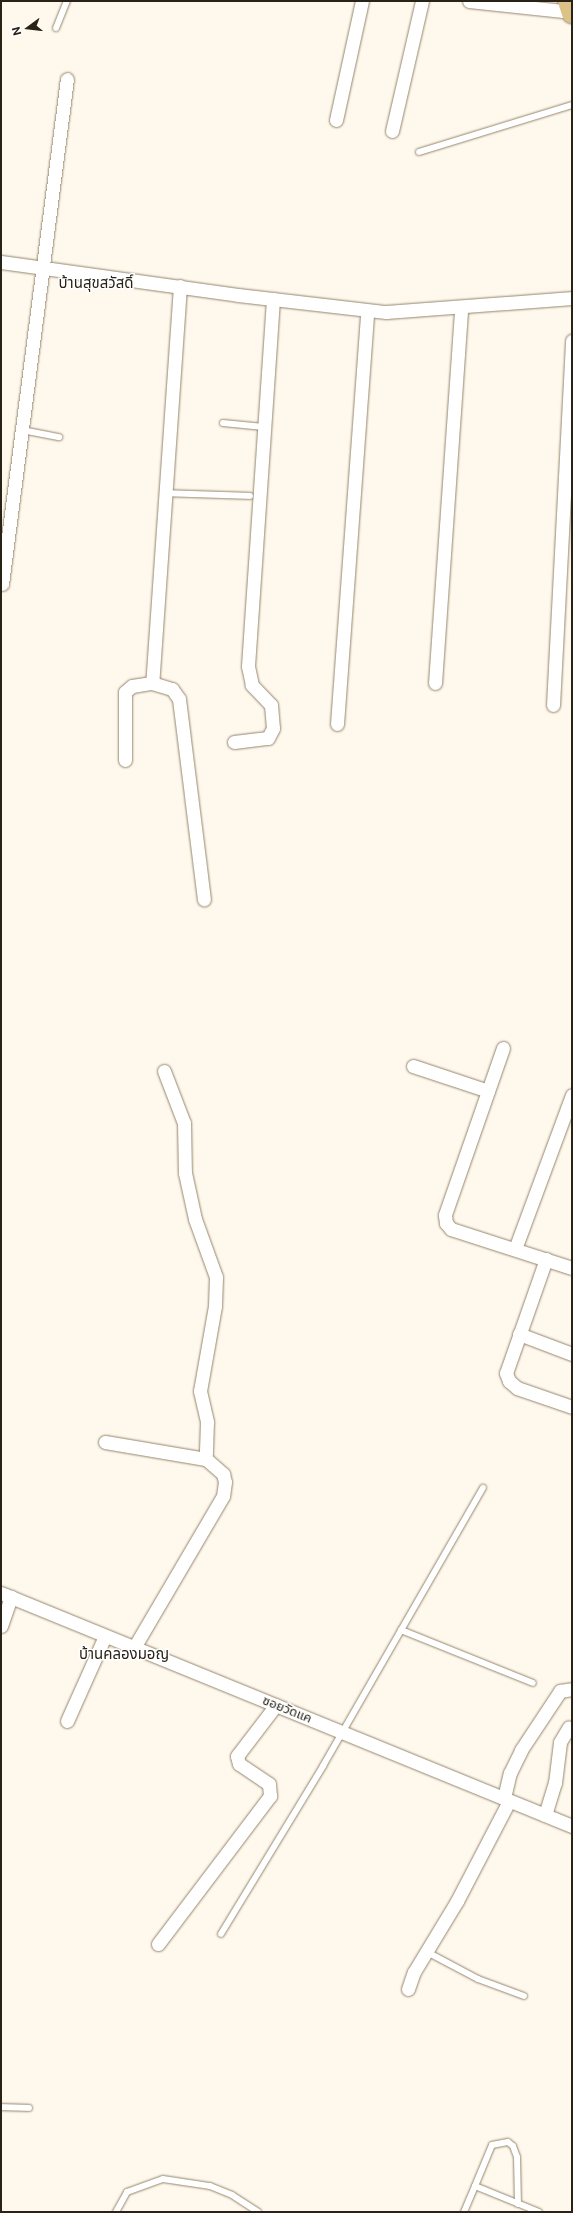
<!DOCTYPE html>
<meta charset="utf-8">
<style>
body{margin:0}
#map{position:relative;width:573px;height:2213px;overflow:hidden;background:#fff8ed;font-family:"Public Sans","Noto Sans Thai",sans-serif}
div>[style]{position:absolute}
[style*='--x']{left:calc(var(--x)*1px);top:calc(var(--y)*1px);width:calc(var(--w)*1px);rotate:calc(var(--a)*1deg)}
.roads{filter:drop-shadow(0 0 1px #94866c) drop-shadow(0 0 1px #94866c)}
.lane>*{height:6px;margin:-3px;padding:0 3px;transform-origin:3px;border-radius:3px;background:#fff}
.street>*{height:13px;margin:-6.5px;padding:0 6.5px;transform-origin:6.5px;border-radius:6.5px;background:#fff}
.primary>*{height:20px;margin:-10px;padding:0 10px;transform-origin:10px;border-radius:10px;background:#ddc287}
span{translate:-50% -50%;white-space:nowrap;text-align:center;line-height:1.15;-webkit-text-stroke:3px #fff;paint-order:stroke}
.street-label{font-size:13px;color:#282217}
.quarter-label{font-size:15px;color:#282217}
.frame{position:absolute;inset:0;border:2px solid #282217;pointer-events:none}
.north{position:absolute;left:8px;top:8px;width:40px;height:40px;-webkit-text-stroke:3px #fff;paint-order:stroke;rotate:255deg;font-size:11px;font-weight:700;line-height:16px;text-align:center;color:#282217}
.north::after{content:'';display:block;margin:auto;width:14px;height:18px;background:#282217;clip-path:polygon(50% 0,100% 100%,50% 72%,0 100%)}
</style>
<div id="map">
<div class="roads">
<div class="lane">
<div style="--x:56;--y:28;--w:29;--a:-68"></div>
<div style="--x:419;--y:152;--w:160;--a:-17.1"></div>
<div style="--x:223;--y:423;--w:41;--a:5.6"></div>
<div style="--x:22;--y:430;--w:38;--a:11"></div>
<div style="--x:164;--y:493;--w:86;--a:2"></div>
<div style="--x:401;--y:1630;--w:142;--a:21.9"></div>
<div style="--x:221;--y:1934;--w:197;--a:-58.7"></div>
<div style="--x:323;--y:1766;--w:321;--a:-60.1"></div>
<div style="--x:427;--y:1952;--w:58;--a:27.9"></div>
<div style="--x:478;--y:1979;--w:49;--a:20.3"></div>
<div style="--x:1;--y:2107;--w:28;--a:2"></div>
<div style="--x:475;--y:2186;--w:44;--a:-67.5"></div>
<div style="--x:492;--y:2145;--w:16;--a:-11"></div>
<div style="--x:508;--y:2142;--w:6;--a:39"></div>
<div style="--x:513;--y:2146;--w:12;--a:70"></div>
<div style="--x:517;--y:2157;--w:47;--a:88.8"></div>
<div style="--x:116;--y:2212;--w:23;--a:-61"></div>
<div style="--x:127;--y:2192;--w:38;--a:-20"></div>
<div style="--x:163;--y:2179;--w:48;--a:8.5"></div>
<div style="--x:210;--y:2186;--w:24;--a:22"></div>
<div style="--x:232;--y:2195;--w:31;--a:33"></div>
<div style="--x:464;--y:2212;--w:28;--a:-67"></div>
<div style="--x:475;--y:2186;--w:69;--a:22.1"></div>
</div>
<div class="street">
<div style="--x:469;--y:1;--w:104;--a:6.1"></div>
<div style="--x:336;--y:120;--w:122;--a:-77.7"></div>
<div style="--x:392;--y:131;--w:133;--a:-77"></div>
<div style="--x:1;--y:262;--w:239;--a:7.9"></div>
<div style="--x:238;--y:295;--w:149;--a:6.6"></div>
<div style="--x:386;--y:312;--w:187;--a:-4.3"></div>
<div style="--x:180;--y:286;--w:398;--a:94"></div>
<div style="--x:152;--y:683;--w:21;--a:17"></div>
<div style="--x:172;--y:689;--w:12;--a:55"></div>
<div style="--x:179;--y:699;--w:202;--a:82.9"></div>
<div style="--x:2;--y:584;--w:509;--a:-82.67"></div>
<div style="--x:435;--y:683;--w:376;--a:-86"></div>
<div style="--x:553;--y:705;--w:365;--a:-87"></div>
<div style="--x:337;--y:724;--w:414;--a:-85.8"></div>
<div style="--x:234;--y:742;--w:34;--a:-7"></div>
<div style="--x:268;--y:738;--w:11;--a:-63"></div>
<div style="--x:273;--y:728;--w:23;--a:-95"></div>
<div style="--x:271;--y:705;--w:28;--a:-134"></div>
<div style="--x:252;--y:685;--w:19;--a:-102"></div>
<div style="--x:248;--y:666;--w:368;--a:-86.1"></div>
<div style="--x:125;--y:760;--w:68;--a:-90"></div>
<div style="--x:125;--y:692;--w:9;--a:-41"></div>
<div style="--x:132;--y:686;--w:20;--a:-9"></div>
<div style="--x:503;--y:1048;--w:177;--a:109.2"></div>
<div style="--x:445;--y:1215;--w:8;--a:83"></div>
<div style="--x:446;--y:1223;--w:8;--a:50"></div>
<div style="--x:451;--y:1229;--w:127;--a:17.9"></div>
<div style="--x:413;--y:1066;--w:79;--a:18.4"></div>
<div style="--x:164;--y:1071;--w:56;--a:69"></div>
<div style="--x:184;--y:1123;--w:50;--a:88.9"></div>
<div style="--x:185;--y:1173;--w:47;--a:77.7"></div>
<div style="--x:195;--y:1219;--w:62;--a:70.1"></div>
<div style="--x:216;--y:1277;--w:29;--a:92"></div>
<div style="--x:215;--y:1306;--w:86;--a:100"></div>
<div style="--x:200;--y:1391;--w:32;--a:77"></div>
<div style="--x:207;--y:1422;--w:37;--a:92"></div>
<div style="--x:515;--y:1249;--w:164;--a:-69.7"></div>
<div style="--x:546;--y:1259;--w:121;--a:109.3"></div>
<div style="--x:506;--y:1373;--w:9;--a:69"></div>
<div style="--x:509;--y:1381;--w:11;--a:41"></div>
<div style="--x:517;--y:1388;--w:58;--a:19.1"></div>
<div style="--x:519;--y:1334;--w:57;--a:20.7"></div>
<div style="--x:105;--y:1442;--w:102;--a:9.6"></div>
<div style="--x:206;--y:1459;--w:23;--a:41"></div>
<div style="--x:223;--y:1474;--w:8;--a:76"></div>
<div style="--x:225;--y:1482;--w:14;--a:98"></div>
<div style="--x:223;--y:1496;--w:176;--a:120.4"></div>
<div style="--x:1;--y:1593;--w:617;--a:22.2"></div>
<div style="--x:1;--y:1626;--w:31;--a:-71"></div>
<div style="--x:67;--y:1721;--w:93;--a:-65.9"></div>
<div style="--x:504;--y:1798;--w:26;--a:-77"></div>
<div style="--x:510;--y:1773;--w:25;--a:-64"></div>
<div style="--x:521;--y:1750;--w:71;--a:-56.5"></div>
<div style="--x:560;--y:1691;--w:12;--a:-9"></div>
<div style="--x:545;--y:1815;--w:34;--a:-73"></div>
<div style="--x:555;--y:1783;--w:41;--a:-83"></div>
<div style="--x:560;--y:1742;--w:17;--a:-59"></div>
<div style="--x:158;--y:1944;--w:186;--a:-52.9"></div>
<div style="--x:270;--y:1796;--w:12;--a:-95"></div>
<div style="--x:269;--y:1784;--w:36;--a:-146"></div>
<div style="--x:239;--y:1764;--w:8;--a:-104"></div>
<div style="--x:237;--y:1756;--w:64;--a:-52.6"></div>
<div style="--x:408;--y:1989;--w:18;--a:-71"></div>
<div style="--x:414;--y:1972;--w:83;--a:-58.8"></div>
<div style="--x:457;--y:1901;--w:113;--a:-62.5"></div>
</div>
<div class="primary">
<div style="--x:568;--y:1;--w:13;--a:72"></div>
</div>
</div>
<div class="street-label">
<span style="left:287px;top:1710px;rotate:22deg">ซอยวัดแค</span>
</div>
<div class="quarter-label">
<span style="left:96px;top:283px">บ้านสุขสวัสดิ์</span>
<span style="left:124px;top:1654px">บ้านคลองมอญ</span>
</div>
<div class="frame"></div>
<div class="north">N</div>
</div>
